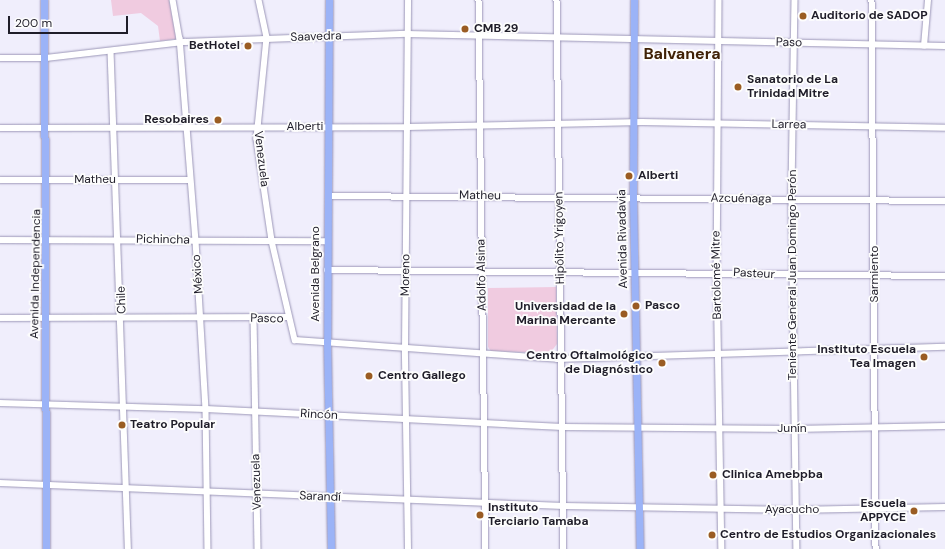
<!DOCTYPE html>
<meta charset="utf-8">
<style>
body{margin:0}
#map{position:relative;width:945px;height:549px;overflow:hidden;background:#f0eefc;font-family:"DM Sans",sans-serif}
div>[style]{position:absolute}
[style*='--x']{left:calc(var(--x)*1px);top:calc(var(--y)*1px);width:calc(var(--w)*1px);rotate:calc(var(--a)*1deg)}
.green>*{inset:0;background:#f0cbe0}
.roads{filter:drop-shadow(0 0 1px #9c97b8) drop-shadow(0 0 1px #9c97b8)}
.minor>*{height:5.5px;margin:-2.75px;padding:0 2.75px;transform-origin:2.75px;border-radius:2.75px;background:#fff}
.major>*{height:7px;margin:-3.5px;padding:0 3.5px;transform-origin:3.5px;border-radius:3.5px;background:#9bb3f7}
.dots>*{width:11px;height:11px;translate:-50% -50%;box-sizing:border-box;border:2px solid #fdfdfd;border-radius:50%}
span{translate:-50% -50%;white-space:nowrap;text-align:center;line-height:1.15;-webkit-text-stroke:3.5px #fdfdfd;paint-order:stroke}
.poi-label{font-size:12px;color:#1f1d29;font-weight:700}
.left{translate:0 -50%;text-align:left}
.right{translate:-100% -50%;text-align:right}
.street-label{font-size:12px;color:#1f1d29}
.district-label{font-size:16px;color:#402207;font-weight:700}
.scale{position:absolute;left:8px;top:16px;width:120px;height:18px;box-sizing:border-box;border:2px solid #1f1d29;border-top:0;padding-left:5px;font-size:12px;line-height:14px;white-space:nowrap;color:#1f1d29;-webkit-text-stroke:3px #fdfdfd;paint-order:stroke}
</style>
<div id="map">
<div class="green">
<div style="clip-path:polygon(111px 0,169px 0,176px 39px,160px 41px,158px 26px,141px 13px,113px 16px)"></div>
<div style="clip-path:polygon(556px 287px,557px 344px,550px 353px,491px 351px,488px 347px,488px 288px)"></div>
</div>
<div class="roads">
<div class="minor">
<div style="--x:173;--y:0;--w:39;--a:80"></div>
<div style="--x:180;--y:38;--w:204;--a:85.5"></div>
<div style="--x:196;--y:241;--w:168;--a:86.6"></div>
<div style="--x:206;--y:409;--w:140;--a:89.2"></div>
<div style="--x:259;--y:0;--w:39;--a:78"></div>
<div style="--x:267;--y:38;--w:101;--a:95.7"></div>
<div style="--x:257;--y:139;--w:103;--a:81.6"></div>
<div style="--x:272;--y:241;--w:102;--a:76.9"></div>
<div style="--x:295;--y:340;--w:263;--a:4.1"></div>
<div style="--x:557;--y:359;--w:388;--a:-1.8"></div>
<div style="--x:479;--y:0;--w:549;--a:89.27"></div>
<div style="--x:557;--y:0;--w:549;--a:89.27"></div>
<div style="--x:719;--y:0;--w:272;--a:90.4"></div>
<div style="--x:717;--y:272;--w:277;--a:89"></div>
<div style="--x:795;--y:0;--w:201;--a:90.9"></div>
<div style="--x:792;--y:201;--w:348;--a:89.2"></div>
<div style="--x:872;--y:0;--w:549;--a:89.58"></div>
<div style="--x:924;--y:46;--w:46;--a:-85"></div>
<div style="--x:111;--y:51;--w:498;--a:88"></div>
<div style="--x:0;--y:58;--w:46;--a:0"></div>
<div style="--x:46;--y:58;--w:140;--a:-6.6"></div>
<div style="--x:185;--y:42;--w:222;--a:-2.1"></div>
<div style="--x:407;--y:34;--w:538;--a:1.28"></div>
<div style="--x:0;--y:128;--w:407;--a:-0.1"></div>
<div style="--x:407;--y:127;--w:235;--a:-1.2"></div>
<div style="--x:642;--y:122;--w:303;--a:1.1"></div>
<div style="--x:0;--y:180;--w:190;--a:0"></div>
<div style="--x:328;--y:196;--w:617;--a:0.46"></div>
<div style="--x:0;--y:240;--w:327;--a:0.2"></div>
<div style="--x:327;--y:270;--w:618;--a:0.56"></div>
<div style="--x:0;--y:318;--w:288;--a:-0.2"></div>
<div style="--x:254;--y:318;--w:231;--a:89"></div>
<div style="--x:0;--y:403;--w:206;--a:1.7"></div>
<div style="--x:206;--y:409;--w:357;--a:2.9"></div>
<div style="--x:563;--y:427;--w:231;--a:0.5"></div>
<div style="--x:794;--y:429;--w:151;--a:-1.1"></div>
<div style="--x:0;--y:483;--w:564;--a:2.34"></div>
<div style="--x:564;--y:506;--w:231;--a:1"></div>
<div style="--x:795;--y:510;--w:150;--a:-1.1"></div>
<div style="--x:408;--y:549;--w:199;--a:-90.9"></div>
<div style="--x:405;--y:350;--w:350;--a:-89.5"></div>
</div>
<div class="major">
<div style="--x:44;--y:0;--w:549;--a:89.79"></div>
<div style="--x:329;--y:0;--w:341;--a:90.3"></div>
<div style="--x:327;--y:341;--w:208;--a:88.9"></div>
<div style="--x:634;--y:0;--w:198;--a:90.3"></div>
<div style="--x:633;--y:198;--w:351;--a:88.9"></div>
</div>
</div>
<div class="dots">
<div style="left:803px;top:16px;background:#9a5c23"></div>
<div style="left:465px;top:29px;background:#9a5c23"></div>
<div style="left:248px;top:46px;background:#9a5c23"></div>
<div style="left:738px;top:87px;background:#9a5c23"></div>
<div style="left:218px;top:120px;background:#9a5c23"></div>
<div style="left:629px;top:176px;background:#9a5c23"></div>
<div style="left:636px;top:306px;background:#9a5c23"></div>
<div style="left:624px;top:314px;background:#9a5c23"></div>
<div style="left:924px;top:357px;background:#9a5c23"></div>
<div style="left:662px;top:363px;background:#9a5c23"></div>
<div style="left:369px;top:376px;background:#9a5c23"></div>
<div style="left:122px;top:425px;background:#9a5c23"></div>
<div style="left:713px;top:475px;background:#9a5c23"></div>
<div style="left:914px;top:511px;background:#9a5c23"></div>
<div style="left:480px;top:515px;background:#9a5c23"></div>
<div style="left:712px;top:535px;background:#9a5c23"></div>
</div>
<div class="poi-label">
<span class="left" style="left:811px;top:16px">Auditorio de SADOP</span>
<span class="left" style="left:474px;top:29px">CMB 29</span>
<span class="right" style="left:240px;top:46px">BetHotel</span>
<span class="left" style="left:747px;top:87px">Sanatorio de La<br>Trinidad Mitre</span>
<span class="right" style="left:209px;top:120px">Resobaires</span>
<span class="left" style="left:638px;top:176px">Alberti</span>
<span class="left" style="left:645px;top:306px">Pasco</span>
<span class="right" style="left:616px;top:314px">Universidad de la<br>Marina Mercante</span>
<span class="right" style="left:916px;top:357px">Instituto Escuela<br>Tea Imagen</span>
<span class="right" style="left:653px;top:363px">Centro Oftalmológico<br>de Diagnóstico</span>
<span class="left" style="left:378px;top:376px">Centro Gallego</span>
<span class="left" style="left:130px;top:425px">Teatro Popular</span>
<span class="left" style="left:722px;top:475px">Clinica Amebpba</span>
<span class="right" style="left:906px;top:511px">Escuela<br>APPYCE</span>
<span class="left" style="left:488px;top:515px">Instituto<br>Terciario Tamaba</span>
<span class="left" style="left:720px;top:535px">Centro de Estudios Organizacionales</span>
</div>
<div class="street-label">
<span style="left:316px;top:37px;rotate:-2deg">Saavedra</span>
<span style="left:789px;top:43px;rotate:1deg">Paso</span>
<span style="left:789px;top:125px;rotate:1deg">Larrea</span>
<span style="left:305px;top:127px">Alberti</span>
<span style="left:261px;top:159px;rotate:83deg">Venezuela</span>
<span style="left:95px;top:180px">Matheu</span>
<span style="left:480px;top:196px;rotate:1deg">Matheu</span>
<span style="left:741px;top:199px;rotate:1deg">Azcuénaga</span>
<span style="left:560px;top:238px;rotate:-91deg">Hipólito Yrigoyen</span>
<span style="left:623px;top:239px;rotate:-91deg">Avenida Rivadavia</span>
<span style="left:163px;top:240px;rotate:1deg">Pichincha</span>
<span style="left:36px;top:274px;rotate:-89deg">Avenida Independencia</span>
<span style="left:198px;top:274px;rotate:-94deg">México</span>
<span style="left:316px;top:274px;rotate:-90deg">Avenida Belgrano</span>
<span style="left:754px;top:274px;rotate:3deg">Pasteur</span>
<span style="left:875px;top:274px;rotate:-90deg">Sarmiento</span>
<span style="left:406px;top:275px;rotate:-89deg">Moreno</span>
<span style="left:482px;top:275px;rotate:-91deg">Adolfo Alsina</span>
<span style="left:717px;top:275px;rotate:-91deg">Bartolomé Mitre</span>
<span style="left:793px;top:275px;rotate:-90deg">Teniente General Juan Domingo Perón</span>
<span style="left:122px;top:300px;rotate:-92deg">Chile</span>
<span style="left:267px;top:319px;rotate:1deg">Pasco</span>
<span style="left:319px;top:415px;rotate:3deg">Rincón</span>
<span style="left:792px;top:429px">Junín</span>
<span style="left:257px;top:482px;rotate:-92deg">Venezuela</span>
<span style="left:320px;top:497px;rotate:2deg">Sarandí</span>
<span style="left:792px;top:510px">Ayacucho</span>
</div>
<div class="district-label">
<span style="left:682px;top:54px">Balvanera</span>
</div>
<div class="scale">200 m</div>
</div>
